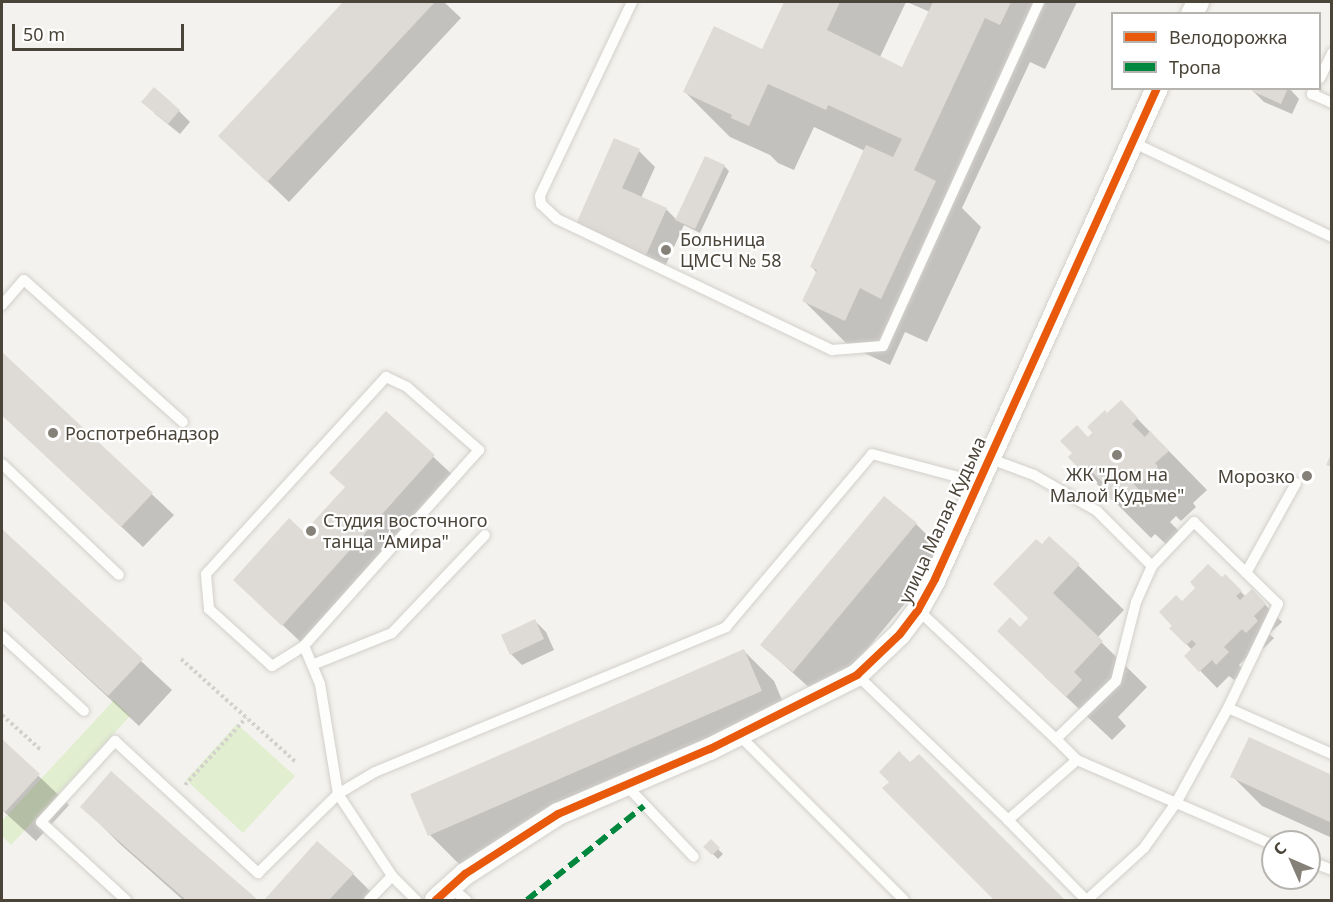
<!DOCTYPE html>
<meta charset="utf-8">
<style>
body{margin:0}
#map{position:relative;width:1333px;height:902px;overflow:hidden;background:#f4f2ee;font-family:"Noto Sans",sans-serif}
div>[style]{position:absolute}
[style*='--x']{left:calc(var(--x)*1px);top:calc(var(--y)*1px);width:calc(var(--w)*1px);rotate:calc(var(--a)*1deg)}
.green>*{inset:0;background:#e1eecf}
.shadow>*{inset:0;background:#0003}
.building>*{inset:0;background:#dedbd6}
.path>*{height:4px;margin-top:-2px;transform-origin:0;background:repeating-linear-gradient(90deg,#d3d2cc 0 3px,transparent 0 6px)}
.roads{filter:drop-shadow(0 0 2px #d2d0cb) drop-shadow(0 0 2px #d2d0cb)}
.lane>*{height:10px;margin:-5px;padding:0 5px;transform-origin:5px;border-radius:5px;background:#fdfdfc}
.street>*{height:22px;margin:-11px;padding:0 11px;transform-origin:11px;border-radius:11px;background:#fdfdfc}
.quiet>*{height:6px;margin-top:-3px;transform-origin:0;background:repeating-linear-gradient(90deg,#00873e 0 12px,transparent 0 18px)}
.cycleway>*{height:8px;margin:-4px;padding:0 4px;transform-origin:4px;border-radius:4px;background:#e8590c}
.dots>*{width:16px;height:16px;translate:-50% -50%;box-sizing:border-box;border:3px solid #fff;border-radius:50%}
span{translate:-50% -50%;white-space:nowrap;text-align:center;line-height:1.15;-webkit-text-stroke:4.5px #fff;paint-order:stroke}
.poi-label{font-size:18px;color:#4b4439}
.left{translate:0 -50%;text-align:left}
.right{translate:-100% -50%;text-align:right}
.street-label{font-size:18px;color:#4b4439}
.frame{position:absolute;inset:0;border:3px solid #4b4439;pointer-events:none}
.legend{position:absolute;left:1111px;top:12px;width:210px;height:78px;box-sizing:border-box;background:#fff;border:2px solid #b7b4b0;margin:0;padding:8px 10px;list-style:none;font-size:18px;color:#4b4439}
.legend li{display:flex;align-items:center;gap:12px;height:30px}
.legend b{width:30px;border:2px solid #b7b4b0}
.north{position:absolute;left:1261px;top:830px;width:60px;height:60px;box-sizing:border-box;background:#fff;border:2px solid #b7b4b0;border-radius:50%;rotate:315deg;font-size:16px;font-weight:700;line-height:24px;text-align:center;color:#4b4439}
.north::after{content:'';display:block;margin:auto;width:21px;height:27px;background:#868178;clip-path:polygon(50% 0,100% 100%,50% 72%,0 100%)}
.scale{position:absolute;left:12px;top:24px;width:172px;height:27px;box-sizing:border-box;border:3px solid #4b4439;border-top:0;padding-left:8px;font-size:18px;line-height:21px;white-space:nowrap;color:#4b4439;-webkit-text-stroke:4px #fff;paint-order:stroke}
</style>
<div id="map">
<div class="green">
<div style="clip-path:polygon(114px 700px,130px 716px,11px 845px,2px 836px,2px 821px)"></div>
<div style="clip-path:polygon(237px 724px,295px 776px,243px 833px,186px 780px)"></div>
</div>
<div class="shadow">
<div style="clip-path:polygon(345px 2px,444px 2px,461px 18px,289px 202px,220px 136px)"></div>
<div style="clip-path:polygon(786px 2px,906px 2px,880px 57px,903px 69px,930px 12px,907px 2px,1077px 2px,1045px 69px,1030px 62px,962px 208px,981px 227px,927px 342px,905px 332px,890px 365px,849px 346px,804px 301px,817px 273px,812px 267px,865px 151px,814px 127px,794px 170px,778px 163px,770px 155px,730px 137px,685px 92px,763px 51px)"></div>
<div style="clip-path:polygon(1255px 88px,1289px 88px,1299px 99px,1292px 114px,1264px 102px,1253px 91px)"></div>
<div style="clip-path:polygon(179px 111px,190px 122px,180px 134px,154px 113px)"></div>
<div style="clip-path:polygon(639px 151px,655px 167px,641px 198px,667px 210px,677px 220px,724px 166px,729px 171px,700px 233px,684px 225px,663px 271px,594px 240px)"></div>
<div style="clip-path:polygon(2px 354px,174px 515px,143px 547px,2px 415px)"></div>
<div style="clip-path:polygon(1121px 402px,1207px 490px,1193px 503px,1196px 507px,1181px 521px,1176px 516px,1170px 522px,1181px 533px,1168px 546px,1155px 534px,1151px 538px,1070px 457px)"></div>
<div style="clip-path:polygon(386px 413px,456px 478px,305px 646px,257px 601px,304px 534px,346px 488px)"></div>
<div style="clip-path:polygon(916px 524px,946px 554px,824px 701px,762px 645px)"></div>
<div style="clip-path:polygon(2px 531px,172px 690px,139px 726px,2px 599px)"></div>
<div style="clip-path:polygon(1050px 538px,1124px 610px,1097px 638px,1147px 687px,1118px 717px,1126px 726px,1112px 740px,1044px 676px,1020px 629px,1030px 619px,1042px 546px)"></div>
<div style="clip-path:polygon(1225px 576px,1246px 597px,1252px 591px,1282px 622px,1269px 634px,1274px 638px,1263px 649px,1259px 645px,1239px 665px,1244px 670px,1234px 680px,1229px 676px,1217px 688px,1186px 656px,1192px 650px,1171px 628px,1182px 603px)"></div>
<div style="clip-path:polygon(535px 621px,546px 632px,554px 650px,522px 665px,511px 654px)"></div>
<div style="clip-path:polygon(744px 651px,774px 681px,791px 721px,460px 865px,430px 835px)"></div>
<div style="clip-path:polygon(2px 741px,69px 805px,36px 841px,2px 810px)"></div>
<div style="clip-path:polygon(919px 756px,1063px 900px,996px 900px,884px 788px)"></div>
<div style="clip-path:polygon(111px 773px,256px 900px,183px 900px,121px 845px,82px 806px)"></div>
<div style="clip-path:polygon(1232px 776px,1332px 777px,1332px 838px,1262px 806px)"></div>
<div style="clip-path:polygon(711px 842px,723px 854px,718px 859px,706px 847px)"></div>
<div style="clip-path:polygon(318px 843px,353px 874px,379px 900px,266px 900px)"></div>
</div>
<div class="building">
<div style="clip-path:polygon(343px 2px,435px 2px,267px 182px,218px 136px)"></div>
<div style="clip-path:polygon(784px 2px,840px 2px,827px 30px,902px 67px,933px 2px,1011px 2px,1000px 25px,985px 18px,914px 170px,936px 181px,881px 299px,860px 288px,845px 321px,802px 301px,817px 270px,810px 267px,866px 145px,893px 157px,902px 139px,828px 105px,826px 110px,768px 84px,749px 126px,731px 118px,732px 115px,683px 92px,714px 26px,762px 49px)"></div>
<div style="clip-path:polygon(154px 87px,180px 110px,168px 124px,141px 102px)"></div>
<div style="clip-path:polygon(1253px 88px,1288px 88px,1281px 104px,1252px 91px)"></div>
<div style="clip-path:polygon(614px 138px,640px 149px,622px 188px,667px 208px,646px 255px,576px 224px)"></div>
<div style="clip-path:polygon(705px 156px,725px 165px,695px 229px,675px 220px)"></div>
<div style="clip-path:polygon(2px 352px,153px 493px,121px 527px,2px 415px)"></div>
<div style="clip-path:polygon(1121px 400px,1138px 418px,1132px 424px,1145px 437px,1150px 431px,1169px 451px,1155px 463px,1158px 467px,1141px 484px,1136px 478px,1132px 482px,1143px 494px,1128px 508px,1116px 496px,1111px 500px,1099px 487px,1103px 483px,1085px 465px,1080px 470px,1068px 457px,1072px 453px,1060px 441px,1077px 425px,1088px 437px,1093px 433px,1087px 427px,1105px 410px,1107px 413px)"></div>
<div style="clip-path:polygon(386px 411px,435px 455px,282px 626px,233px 580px,289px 518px,304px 532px,345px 487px,329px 473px)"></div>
<div style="clip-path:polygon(1332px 452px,1332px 467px,1326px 465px)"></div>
<div style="clip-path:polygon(884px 496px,917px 523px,793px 672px,760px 645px)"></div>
<div style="clip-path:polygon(2px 529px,143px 659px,108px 696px,2px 599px)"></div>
<div style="clip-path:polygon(1049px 536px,1080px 564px,1053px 593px,1103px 641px,1074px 672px,1082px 680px,1066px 697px,997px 631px,1010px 617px,1020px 627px,1028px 618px,993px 584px,1036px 539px,1042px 544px)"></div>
<div style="clip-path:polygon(1208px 564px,1222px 577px,1225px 574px,1242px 591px,1236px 596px,1240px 600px,1252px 589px,1266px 604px,1254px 616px,1258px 621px,1246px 633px,1242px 629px,1224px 647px,1229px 652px,1216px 665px,1212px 660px,1199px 672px,1184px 656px,1196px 644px,1192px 640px,1186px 645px,1169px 628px,1172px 626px,1159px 612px,1176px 595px,1182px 601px,1195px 588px,1190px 582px)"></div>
<div style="clip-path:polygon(535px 619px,544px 639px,510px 655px,501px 635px)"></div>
<div style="clip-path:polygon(744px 649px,762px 691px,428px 836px,410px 794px)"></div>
<div style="clip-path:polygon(1249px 737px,1332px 775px,1332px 823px,1230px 777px)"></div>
<div style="clip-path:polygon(2px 739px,40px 774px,5px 812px,2px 809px)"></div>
<div style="clip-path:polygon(899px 751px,910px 762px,919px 754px,1065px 900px,994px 900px,882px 788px,889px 782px,879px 772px)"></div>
<div style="clip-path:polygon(111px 771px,198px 848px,258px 900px,186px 900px,80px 807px)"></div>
<div style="clip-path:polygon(711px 839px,720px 848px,712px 855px,703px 847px)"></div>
<div style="clip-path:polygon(317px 841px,354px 873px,329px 900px,264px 900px)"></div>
</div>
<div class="path">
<div style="--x:181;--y:659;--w:156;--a:41.9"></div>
<div style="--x:2;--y:715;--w:52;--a:41.9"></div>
<div style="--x:185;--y:785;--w:91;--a:-47.7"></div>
</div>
<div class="roads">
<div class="lane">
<div style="--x:632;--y:2;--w:215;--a:115.4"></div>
<div style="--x:540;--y:196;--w:8;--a:83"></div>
<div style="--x:541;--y:204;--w:22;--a:43"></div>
<div style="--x:557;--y:219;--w:305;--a:25.5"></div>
<div style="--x:832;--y:350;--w:51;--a:-4.5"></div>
<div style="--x:883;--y:346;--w:378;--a:-65.6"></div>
<div style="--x:1320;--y:78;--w:28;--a:-64"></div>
<div style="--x:1315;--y:88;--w:7;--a:117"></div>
<div style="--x:1312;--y:94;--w:22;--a:24"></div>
<div style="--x:1132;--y:142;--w:221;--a:25.4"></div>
<div style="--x:2;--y:305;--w:33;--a:-49"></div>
<div style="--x:24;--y:280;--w:213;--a:41.8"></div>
<div style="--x:2;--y:464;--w:161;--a:43.5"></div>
<div style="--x:1152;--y:566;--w:61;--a:-46.3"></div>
<div style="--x:1194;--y:522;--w:117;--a:44.3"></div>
<div style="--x:1278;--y:604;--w:115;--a:115.7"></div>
<div style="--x:1246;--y:573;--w:103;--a:-60.9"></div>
<div style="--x:918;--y:610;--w:189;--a:43.1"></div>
<div style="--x:1056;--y:739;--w:83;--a:-44"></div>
<div style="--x:1116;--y:681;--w:81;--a:-75.8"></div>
<div style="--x:1136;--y:602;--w:39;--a:-66"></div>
<div style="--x:1152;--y:566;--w:78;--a:-135"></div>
<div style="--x:1097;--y:511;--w:73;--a:-150.3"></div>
<div style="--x:1034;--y:475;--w:49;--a:-159.7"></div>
<div style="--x:2;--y:636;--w:111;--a:42.4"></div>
<div style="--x:304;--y:646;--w:38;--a:148"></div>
<div style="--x:272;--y:666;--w:85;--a:-137.9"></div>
<div style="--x:209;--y:609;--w:35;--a:-95"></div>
<div style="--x:206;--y:574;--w:267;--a:-47.6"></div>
<div style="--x:386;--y:377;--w:23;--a:25"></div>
<div style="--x:407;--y:387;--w:96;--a:41.2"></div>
<div style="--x:479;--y:450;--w:263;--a:131.8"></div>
<div style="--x:304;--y:646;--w:41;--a:67.2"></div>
<div style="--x:320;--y:684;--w:111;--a:80.7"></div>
<div style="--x:338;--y:794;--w:98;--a:56.6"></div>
<div style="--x:392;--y:876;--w:34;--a:45"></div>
<div style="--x:312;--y:665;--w:86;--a:-21.8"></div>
<div style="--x:392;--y:633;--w:135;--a:-46.5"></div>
<div style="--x:857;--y:675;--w:209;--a:43.8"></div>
<div style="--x:739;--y:735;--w:233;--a:45"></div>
<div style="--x:1056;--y:739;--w:30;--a:45"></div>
<div style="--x:625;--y:784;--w:100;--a:46.6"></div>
<div style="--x:1309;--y:861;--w:25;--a:21"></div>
<div style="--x:450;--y:887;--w:21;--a:39"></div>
<div style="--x:126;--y:900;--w:115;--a:-137.5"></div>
<div style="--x:41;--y:822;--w:110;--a:-47.6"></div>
<div style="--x:115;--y:741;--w:195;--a:42.7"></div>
<div style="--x:258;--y:873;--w:112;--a:-44.6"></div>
<div style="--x:338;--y:794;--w:43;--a:-30.7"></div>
<div style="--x:375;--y:772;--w:380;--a:-22.4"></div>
<div style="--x:726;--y:627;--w:226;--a:-49.8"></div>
<div style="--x:872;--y:454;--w:109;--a:14.9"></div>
<div style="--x:369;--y:900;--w:33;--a:-46"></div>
<div style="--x:1086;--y:900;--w:112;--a:-134.3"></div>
<div style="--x:1008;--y:820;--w:91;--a:-41"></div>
<div style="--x:1077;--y:760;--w:214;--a:23.4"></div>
<div style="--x:1087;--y:900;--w:77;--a:-42.4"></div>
<div style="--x:1144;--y:848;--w:55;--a:-54.6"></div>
<div style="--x:1176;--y:803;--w:108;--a:-61.3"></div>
<div style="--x:1228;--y:708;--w:114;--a:23.9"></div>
</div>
<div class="street">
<div style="--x:1192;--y:14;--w:13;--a:-63"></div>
<div style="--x:436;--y:900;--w:39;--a:-42"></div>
<div style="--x:465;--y:874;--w:111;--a:-32.8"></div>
<div style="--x:558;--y:814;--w:165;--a:-23.2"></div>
<div style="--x:710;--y:749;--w:165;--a:-26.7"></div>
<div style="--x:857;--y:675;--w:59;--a:-43.6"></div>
<div style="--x:900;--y:634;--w:30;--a:-53"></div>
<div style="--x:918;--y:610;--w:35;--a:-61"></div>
<div style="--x:935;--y:579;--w:539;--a:-65.67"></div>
</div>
</div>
<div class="quiet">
<div style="--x:527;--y:900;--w:150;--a:-38.8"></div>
</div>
<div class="cycleway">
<div style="--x:436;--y:900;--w:39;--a:-42"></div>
<div style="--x:465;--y:874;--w:111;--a:-32.8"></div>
<div style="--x:558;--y:814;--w:165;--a:-23.2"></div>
<div style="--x:710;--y:749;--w:165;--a:-26.7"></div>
<div style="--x:857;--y:675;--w:59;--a:-43.6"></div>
<div style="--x:900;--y:634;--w:30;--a:-53"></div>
<div style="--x:918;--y:610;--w:35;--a:-61"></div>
<div style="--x:935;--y:579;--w:539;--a:-65.67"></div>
</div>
<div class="dots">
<div style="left:666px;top:250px;background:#868178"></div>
<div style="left:53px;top:433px;background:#868178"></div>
<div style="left:1117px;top:455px;background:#868178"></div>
<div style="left:1307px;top:476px;background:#868178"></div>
<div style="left:311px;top:531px;background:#868178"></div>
</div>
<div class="poi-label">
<span class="left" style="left:680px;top:250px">Больница<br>ЦМСЧ № 58</span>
<span class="left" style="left:65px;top:433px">Роспотребнадзор</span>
<span style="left:1117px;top:485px">ЖК "Дом на<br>Малой Кудьме"</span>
<span class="right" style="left:1295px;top:476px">Морозко</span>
<span class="left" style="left:323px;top:531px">Студия восточного<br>танца "Амира"</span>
</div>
<div class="street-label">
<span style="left:942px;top:520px;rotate:-65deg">улица Малая Кудьма</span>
</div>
<div class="frame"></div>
<ul class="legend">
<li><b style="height:8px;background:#e8590c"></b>Велодорожка</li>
<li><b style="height:8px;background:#00873e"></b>Тропа</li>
</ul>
<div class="north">С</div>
<div class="scale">50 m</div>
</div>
